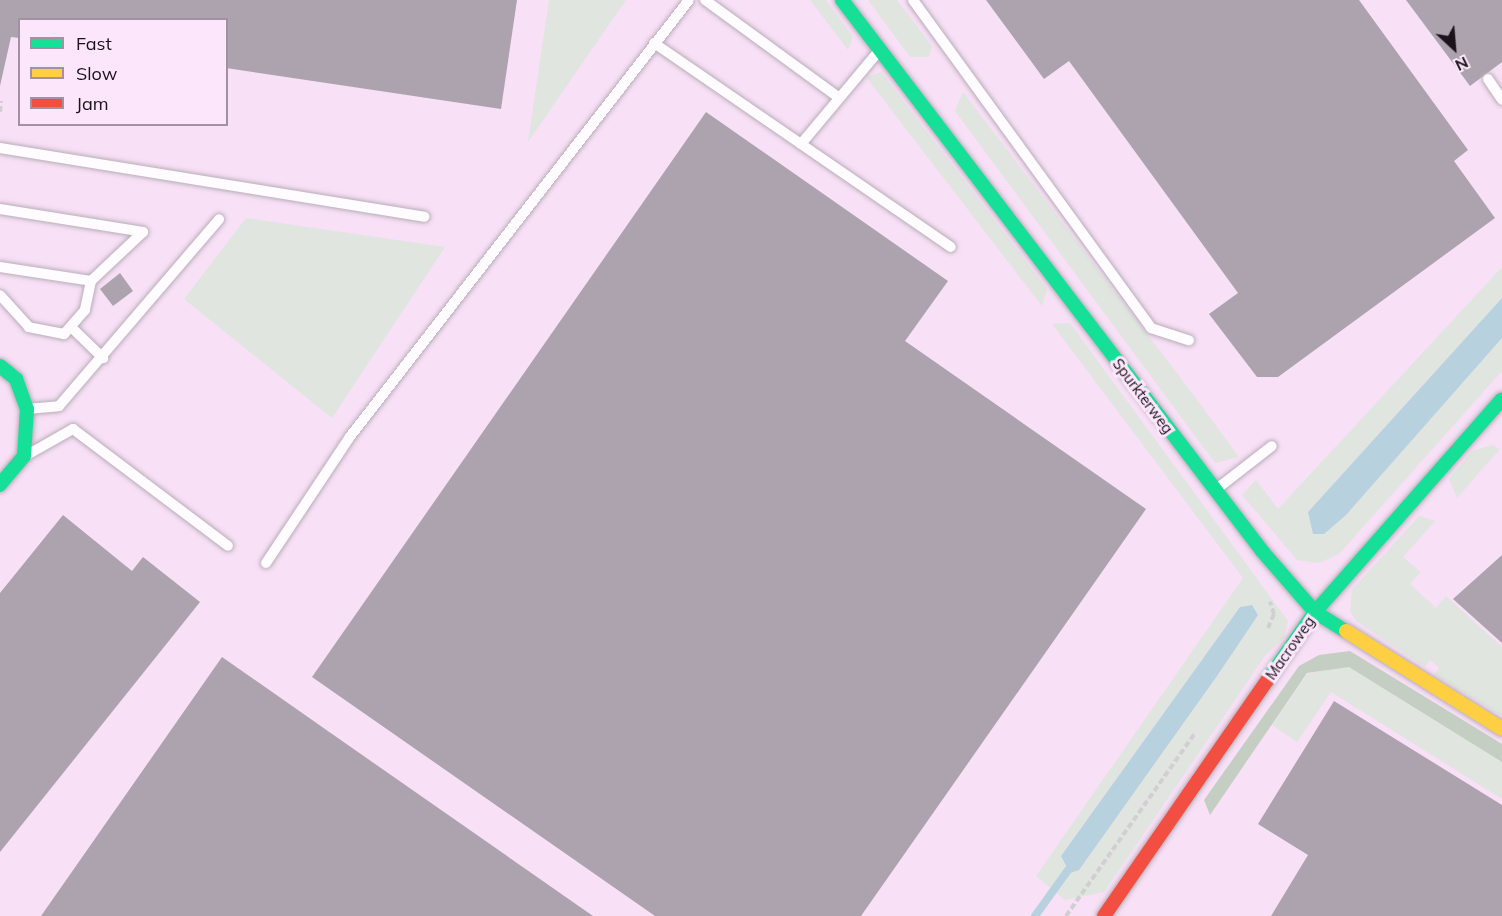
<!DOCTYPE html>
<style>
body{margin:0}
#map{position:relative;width:1502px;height:916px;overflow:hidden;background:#f7ebf6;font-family:Mulish,sans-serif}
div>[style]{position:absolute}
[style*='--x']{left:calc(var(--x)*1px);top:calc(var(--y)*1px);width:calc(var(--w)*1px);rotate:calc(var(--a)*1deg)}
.built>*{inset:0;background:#f8e0f6}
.green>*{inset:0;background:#e0e5e0}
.forest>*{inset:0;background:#c4cec3}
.water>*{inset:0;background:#b7d1de}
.stream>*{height:8px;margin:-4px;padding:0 4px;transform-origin:4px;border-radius:4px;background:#b7d1de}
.building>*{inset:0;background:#aca3ae}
.path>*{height:4px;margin-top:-2px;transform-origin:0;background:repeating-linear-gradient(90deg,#d2cfd2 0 6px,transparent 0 9px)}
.roads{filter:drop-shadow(0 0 2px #b8aeb8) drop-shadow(0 0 2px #b8aeb8)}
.lane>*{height:10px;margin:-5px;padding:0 5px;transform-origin:5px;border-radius:5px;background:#fefcfe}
.fast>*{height:14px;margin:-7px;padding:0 7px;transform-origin:7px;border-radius:7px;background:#16e098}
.slow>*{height:14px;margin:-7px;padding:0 7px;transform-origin:7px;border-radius:7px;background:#ffcf43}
.jam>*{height:14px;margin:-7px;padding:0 7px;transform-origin:7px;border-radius:7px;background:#f24e42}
span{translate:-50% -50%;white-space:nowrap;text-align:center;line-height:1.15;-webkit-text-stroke:6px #fce6fb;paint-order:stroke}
.street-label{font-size:15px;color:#1b121b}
.legend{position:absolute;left:18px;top:18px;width:210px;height:108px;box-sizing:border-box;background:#fce6fb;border:2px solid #a291a1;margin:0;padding:8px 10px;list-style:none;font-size:18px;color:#1b121b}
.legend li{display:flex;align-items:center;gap:12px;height:30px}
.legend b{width:30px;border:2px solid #a291a1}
.north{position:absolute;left:1424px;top:18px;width:60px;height:60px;-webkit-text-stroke:4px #fce6fb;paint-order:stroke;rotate:154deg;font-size:16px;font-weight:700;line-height:24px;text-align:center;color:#1b121b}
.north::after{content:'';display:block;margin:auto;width:21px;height:27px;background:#1b121b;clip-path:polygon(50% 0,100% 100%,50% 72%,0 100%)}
</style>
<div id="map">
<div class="built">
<div style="clip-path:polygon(evenodd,0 0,1502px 0,1502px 916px,0 916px,0 0,20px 20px,226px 20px,226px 124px,20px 124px,20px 20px)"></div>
</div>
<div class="green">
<div style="clip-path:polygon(549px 0,626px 0,528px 142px)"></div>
<div style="clip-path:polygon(810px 0,826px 0,853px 37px,848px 50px)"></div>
<div style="clip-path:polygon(868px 0,897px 0,932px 46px,929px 57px,910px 57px)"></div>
<div style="clip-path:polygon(881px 72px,1047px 289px,1042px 306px,866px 77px)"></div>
<div style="clip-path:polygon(963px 92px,1192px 393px,1239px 457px,1215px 463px,955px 111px)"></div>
<div style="clip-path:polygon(246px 218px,445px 247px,332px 418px,184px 299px)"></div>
<div style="clip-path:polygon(1502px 267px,1502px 298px,1308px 512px,1346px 515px,1502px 338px,1502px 371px,1339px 554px,1319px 563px,1297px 560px,1242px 495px,1256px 480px,1278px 509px)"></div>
<div style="clip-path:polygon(evenodd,1070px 323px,1288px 621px,1284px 638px,1265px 656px,1104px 892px,1065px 900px,1036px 876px,1243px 578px,1052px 324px,1070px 323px,1252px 605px,1239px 641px,1217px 676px,1079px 870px,1061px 856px,1240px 607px,1252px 605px)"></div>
<div style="clip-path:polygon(1492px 445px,1500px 449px,1457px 498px,1449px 479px,1472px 451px)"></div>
<div style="clip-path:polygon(1419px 516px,1435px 521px,1403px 557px,1421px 572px,1410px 584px,1436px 608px,1446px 596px,1502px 647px,1502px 716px,1434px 675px,1439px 668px,1430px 660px,1425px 667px,1356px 621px,1350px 611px,1352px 590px)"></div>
<div style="clip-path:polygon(1349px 666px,1502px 762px,1502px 799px,1331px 692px,1297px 742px,1272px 725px,1307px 674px)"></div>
</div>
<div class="forest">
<div style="clip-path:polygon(1350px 651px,1502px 744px,1502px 762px,1349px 667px,1307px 673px,1210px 815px,1204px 800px,1299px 666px,1319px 655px)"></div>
</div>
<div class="water">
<div style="clip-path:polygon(1502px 298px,1502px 338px,1346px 515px,1324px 534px,1313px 534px,1308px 512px)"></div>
<div style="clip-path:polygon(1252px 605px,1258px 615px,1217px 676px,1079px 870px,1070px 873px,1061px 856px,1240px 607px)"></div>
</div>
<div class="stream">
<div style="--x:1035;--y:916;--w:57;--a:-54.3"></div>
</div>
<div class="building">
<div style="clip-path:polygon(0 0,517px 0,501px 109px,226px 68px,226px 20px,20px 20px,20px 38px,11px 37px,0 86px)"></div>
<div style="clip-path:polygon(986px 0,1359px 0,1468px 150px,1454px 161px,1495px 218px,1278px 377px,1257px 377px,1209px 314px,1238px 293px,1069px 61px,1044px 79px)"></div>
<div style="clip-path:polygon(1406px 0,1502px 0,1502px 62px,1470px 86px)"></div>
<div style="clip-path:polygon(706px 112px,948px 281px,905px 341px,1146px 509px,861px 916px,655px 916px,312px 677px)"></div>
<div style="clip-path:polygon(120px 273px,133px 291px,113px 306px,100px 289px)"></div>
<div style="clip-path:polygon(63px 515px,132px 571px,143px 557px,200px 602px,0 852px,0 593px)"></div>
<div style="clip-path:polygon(1502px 555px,1502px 643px,1453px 599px)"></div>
<div style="clip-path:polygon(222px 657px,325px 729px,593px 916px,41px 916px)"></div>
<div style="clip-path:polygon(1334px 701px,1502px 805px,1502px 916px,1271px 916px,1308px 855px,1258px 824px)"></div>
</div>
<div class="path">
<div style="--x:0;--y:112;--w:11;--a:-85"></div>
<div style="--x:1268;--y:628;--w:15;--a:-67"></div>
<div style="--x:1274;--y:614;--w:13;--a:-108"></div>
<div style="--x:1066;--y:916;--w:224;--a:-54.8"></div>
</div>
<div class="roads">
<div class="lane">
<div style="--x:705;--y:0;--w:165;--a:36.1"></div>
<div style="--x:913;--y:0;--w:405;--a:54"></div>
<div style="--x:1151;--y:328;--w:40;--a:18"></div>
<div style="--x:654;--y:43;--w:360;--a:34.5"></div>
<div style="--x:1488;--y:79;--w:25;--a:56"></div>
<div style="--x:801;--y:144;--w:120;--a:-50.1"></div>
<div style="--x:0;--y:148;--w:430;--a:9.2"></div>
<div style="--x:0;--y:209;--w:145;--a:9.1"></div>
<div style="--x:143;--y:232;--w:71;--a:136.7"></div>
<div style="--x:91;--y:281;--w:30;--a:102"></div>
<div style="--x:85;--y:310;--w:32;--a:131"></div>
<div style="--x:64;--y:334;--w:36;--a:-169"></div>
<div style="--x:29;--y:327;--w:43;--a:-132.2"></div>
<div style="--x:0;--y:267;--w:92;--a:8.7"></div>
<div style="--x:71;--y:327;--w:45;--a:44.1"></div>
<div style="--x:27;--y:409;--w:32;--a:-5"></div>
<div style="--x:59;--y:406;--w:246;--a:-49.4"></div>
<div style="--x:27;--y:455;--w:53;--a:-29.5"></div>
<div style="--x:73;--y:429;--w:194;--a:37"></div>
<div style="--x:1218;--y:488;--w:68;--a:-37.9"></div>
<div style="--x:266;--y:563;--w:150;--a:-56.4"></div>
<div style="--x:349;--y:438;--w:554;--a:-52.18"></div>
</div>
<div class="fast">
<div style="--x:842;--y:0;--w:693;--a:52.68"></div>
<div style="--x:1262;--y:551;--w:81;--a:49"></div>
<div style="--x:1315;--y:612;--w:36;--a:32"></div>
<div style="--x:0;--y:366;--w:21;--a:39"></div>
<div style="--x:16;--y:379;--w:32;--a:70"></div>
<div style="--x:27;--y:409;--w:47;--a:93.7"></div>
<div style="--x:24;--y:456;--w:38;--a:130"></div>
<div style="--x:1267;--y:681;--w:84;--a:-55.2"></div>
<div style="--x:1315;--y:612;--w:283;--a:-48.7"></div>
</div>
<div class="slow">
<div style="--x:1346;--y:631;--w:184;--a:32.1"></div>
</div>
<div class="jam">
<div style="--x:1104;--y:916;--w:286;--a:-55.3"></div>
</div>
</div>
<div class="street-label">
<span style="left:1143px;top:396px;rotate:53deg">Spurkterweg</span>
<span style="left:1290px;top:648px;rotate:-55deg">Macroweg</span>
</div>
<ul class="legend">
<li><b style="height:8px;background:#16e098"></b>Fast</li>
<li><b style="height:8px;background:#ffcf43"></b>Slow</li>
<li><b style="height:8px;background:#f24e42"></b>Jam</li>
</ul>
<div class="north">N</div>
</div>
